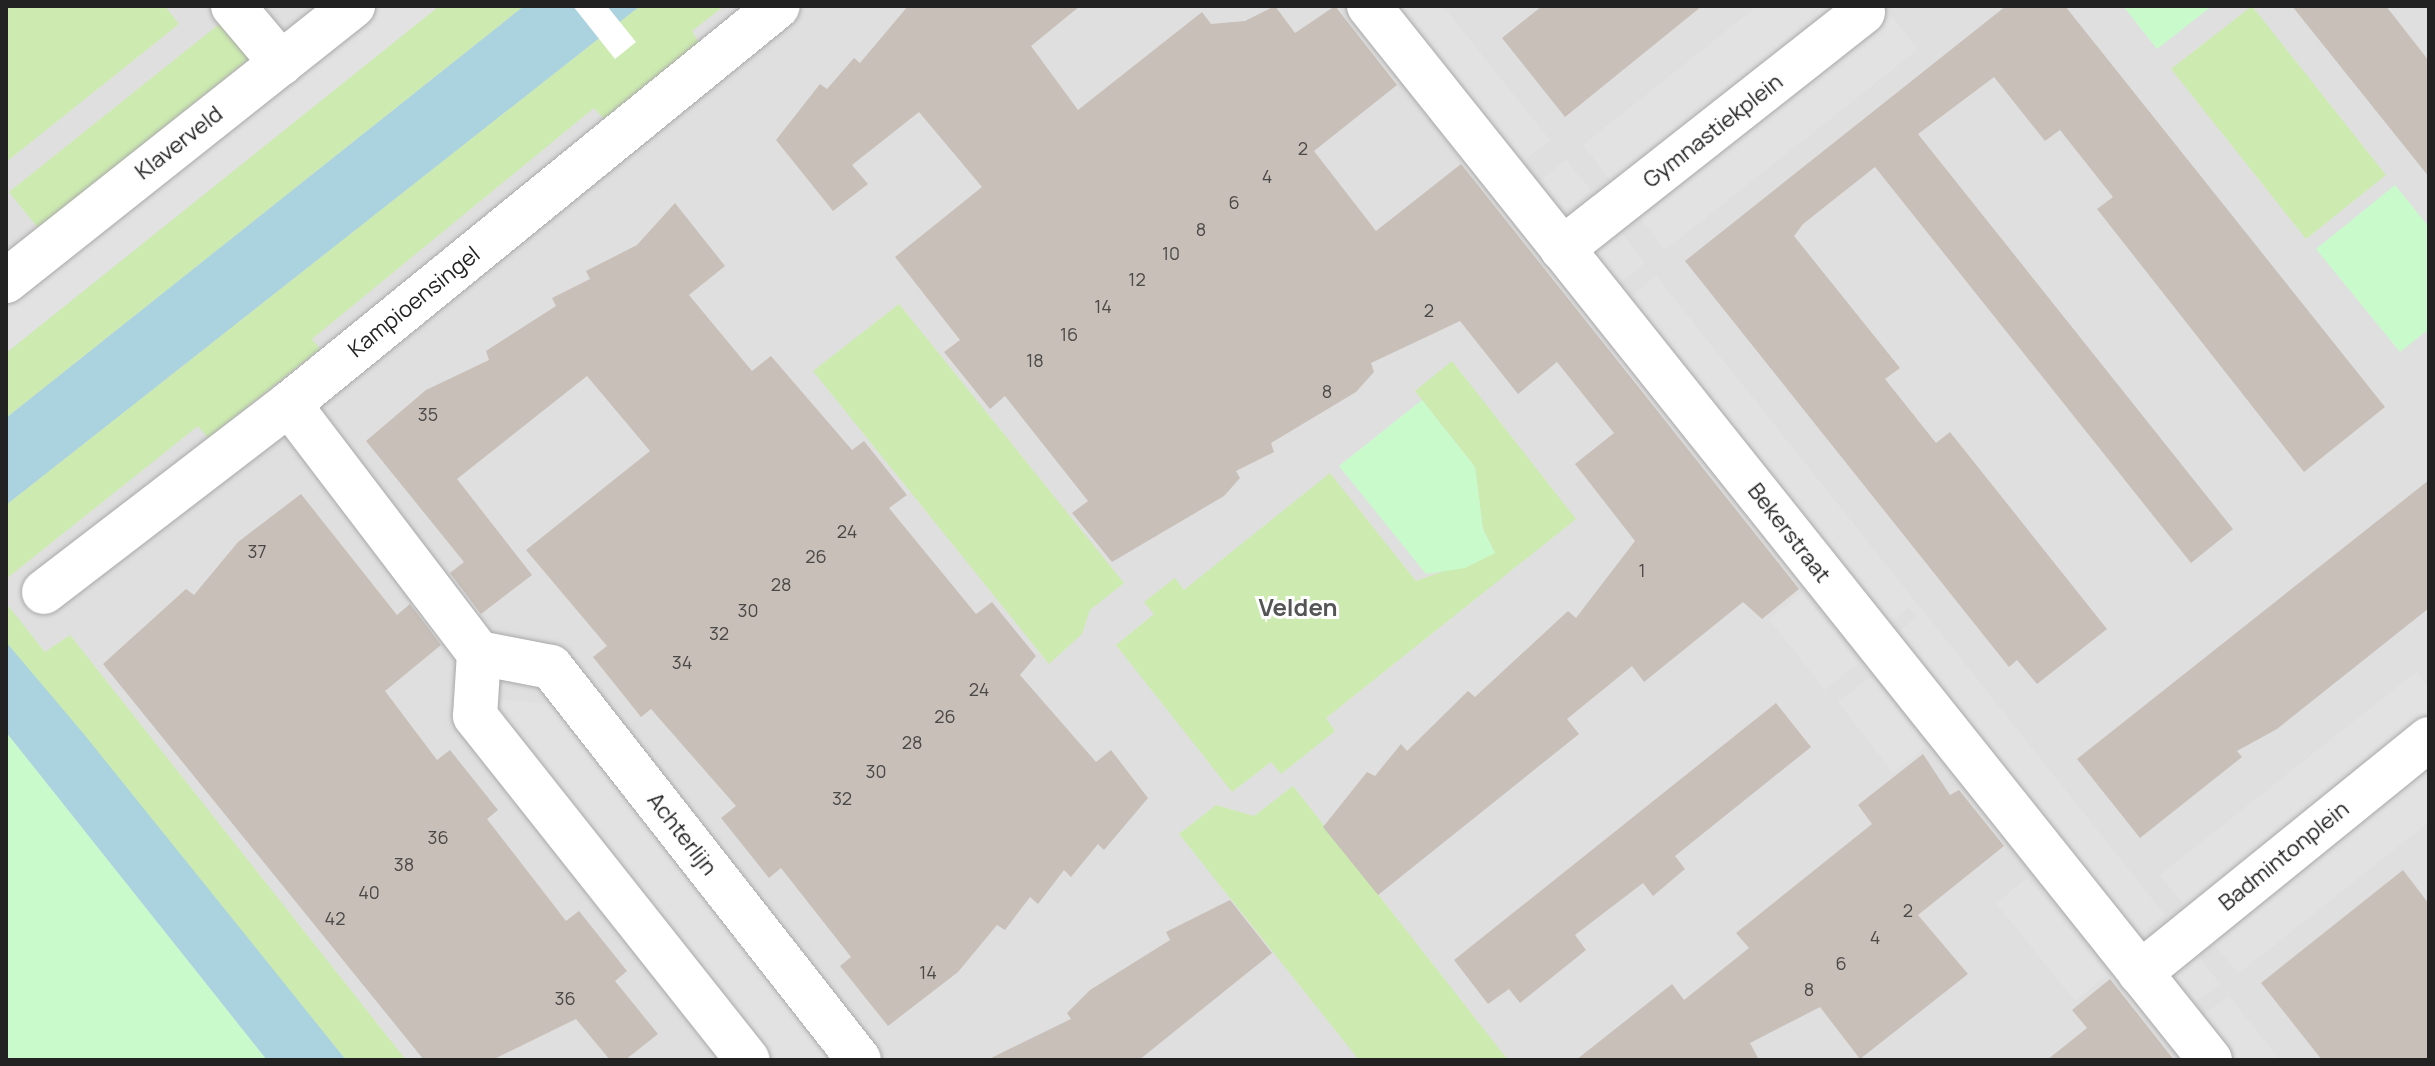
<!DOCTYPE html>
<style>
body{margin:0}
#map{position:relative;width:2435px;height:1066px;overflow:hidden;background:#f2efe9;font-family:Manrope,sans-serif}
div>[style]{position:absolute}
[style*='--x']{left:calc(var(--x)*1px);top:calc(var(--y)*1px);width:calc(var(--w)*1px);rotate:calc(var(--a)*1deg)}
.residential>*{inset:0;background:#e0dfdf}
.grass>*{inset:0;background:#cdebb0}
.park>*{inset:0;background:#c8facc}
.parking>*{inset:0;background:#e2e2e2}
.water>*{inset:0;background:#aad3df}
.pier>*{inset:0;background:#fff}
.building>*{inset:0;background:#c7bfb8}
.roads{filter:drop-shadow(0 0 2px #a9a9a9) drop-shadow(0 0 2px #a9a9a9)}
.minor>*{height:44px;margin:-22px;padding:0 22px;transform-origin:22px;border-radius:22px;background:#fff}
span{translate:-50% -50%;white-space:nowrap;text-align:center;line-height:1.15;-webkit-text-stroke:6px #fff;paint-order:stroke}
.number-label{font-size:18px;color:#4b4948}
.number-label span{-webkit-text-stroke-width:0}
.street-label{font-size:22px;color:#222}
.neighbourhood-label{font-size:24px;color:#555;font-weight:700}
.frame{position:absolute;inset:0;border:8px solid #222;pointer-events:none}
</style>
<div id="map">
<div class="residential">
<div style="clip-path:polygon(6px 6px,2429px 6px,2429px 1060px,6px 1060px)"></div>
</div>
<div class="grass">
<div style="clip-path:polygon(6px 6px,165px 6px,179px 24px,6px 162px)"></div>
<div style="clip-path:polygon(439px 6px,524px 6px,6px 418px,6px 353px)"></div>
<div style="clip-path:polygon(640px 6px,724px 6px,692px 31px,699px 43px,604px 119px,594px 108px,312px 339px,320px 349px,208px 438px,198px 426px,6px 579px,6px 505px)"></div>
<div style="clip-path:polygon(2252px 6px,2386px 175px,2306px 239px,2171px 69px)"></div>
<div style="clip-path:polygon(233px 13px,249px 59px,38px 228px,9px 192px)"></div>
<div style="clip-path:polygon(899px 304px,1124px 583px,1090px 610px,1082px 634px,1049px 664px,813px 371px)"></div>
<div style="clip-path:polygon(1452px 361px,1576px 519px,1326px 718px,1335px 731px,1281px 774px,1271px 762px,1232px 792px,1116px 645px,1154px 614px,1144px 602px,1175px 578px,1184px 590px,1330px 473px,1416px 581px,1495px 553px,1483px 529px,1475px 467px,1415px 391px)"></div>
<div style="clip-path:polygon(6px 603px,45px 652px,70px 635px,406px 1060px,346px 1060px,6px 642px)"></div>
<div style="clip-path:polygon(1293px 786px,1508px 1060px,1359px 1060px,1179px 834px,1216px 805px,1254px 816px)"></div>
</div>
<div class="park">
<div style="clip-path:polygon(2123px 6px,2212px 6px,2157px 49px)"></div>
<div style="clip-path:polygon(2395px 185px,2429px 227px,2429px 329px,2400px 352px,2316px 249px)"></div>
<div style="clip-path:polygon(1422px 400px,1475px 467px,1483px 529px,1495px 553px,1465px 568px,1426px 574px,1339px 466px)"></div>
<div style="clip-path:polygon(6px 732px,267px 1060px,6px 1060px)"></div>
</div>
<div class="parking">
<div style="clip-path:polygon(380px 6px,439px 6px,6px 353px,6px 306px)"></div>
<div style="clip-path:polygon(1393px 6px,1443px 6px,1550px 140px,1521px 163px,1538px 182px,1566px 160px,1591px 191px,1559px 215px)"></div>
<div style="clip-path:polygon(1757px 6px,1883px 6px,1918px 49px,1665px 250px,1583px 145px)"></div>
<div style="clip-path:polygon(1620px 231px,1645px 263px,1620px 283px,1632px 295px,1656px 276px,2165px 915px,2136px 937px,1895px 635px,1917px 616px,1909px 607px,1887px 625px,1591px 254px)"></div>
<div style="clip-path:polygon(1802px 592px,1858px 663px,1825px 690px,1769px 619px)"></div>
<div style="clip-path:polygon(2416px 672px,2429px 688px,2429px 822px,2238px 974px,2160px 875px)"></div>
<div style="clip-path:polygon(1871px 676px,1926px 746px,1893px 773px,1838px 702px)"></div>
<div style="clip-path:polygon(495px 699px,558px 705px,841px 1060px,770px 1060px,495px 715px)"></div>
<div style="clip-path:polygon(2028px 878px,2107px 975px,2075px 1001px,1996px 903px)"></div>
<div style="clip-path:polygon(2196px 954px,2220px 984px,2195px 1002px,2204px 1014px,2229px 996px,2280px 1060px,2235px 1060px,2168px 976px)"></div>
</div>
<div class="water">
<div style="clip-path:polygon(524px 6px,640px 6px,6px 505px,6px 418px)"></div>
<div style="clip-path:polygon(6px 642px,83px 733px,346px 1060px,267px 1060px,6px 732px)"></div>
</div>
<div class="pier">
<div style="clip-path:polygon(573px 6px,607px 6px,636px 42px,615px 59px)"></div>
</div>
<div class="building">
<div style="clip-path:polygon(908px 6px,1080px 6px,1031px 46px,1078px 110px,1202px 12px,1211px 24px,1245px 21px,1275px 6px,1295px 33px,1335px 6px,1397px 85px,1314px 151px,1376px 231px,1461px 164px,1799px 589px,1762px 619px,1743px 602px,1644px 682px,1632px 666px,1567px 719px,1579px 734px,1378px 895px,1323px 827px,1367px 772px,1375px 776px,1401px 744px,1407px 751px,1468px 691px,1475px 697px,1568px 611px,1576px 618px,1635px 541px,1575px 464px,1614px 433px,1557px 362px,1518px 394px,1460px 321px,1371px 363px,1374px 372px,1356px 392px,1271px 443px,1274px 452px,1236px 471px,1240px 478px,1224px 496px,1112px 562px,1072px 513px,1088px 501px,1005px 396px,990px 409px,944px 352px,960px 340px,895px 257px,982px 187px,919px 112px,852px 165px,868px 184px,833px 211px,776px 140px,820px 84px,827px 89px,854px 58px,860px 63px)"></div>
<div style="clip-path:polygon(1542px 6px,1702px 6px,1565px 117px,1502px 38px)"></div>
<div style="clip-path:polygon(2006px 6px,2065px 6px,2385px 407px,2304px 472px,2097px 209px,2113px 197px,2060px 130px,2045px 141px,1994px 77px,1918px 134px,2233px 529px,2191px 563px,1875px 167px,1803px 224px,1794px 236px,1900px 368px,1885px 379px,1936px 443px,1950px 432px,2107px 629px,2037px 684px,2017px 660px,2009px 667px,1685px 261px)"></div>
<div style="clip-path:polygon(2292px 6px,2386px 6px,2429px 61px,2429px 177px)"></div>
<div style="clip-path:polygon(675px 203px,725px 266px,689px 295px,752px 371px,771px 356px,852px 450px,864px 441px,907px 495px,889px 508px,976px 614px,992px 602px,1036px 656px,1020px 675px,1096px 762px,1111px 750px,1148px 798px,1104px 850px,1098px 844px,1071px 877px,1064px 870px,1038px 904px,1030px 897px,1005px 930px,997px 925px,958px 972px,888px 1026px,840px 966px,851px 957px,781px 868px,769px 878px,721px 818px,736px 806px,651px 709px,641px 717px,593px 657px,607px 646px,526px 550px,650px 451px,587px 376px,457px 479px,532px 575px,481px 614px,450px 573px,464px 562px,366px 441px,426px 390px,489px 360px,486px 351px,556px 306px,552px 298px,590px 279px,586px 271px,637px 245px)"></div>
<div style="clip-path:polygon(2429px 480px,2429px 608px,2277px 729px,2237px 751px,2242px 757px,2140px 838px,2077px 759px)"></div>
<div style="clip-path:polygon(301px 494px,397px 615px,410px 604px,441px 645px,385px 691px,437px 760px,450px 750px,498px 810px,487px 819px,566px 921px,579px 911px,627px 971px,615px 981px,658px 1034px,625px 1060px,610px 1060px,576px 1019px,492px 1060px,424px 1060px,103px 664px,186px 589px,194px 595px,238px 542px)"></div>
<div style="clip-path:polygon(1776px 703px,1811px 747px,1675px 856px,1685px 869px,1653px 896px,1643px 883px,1575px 935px,1586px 950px,1520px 1003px,1509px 989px,1488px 1004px,1454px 960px)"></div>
<div style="clip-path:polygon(1923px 754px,1950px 795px,1959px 790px,2004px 846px,1918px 915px,1968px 974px,1860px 1059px,1820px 1007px,1750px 1043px,1759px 1060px,1576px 1060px,1672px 984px,1684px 1000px,1749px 948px,1736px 933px,1872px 824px,1858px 805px)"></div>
<div style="clip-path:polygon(2403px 870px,2429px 904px,2429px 1060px,2322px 1060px,2261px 983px)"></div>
<div style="clip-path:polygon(1230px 900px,1272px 953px,1139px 1060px,987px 1060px,1071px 1019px,1067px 1013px,1090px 990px,1170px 940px,1166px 932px)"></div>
<div style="clip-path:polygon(2110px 979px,2174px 1060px,2047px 1060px,2087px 1028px,2072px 1010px)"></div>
</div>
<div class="roads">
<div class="minor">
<div style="--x:233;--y:6;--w:75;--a:49.9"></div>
<div style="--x:1369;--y:6;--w:1348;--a:51.41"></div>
<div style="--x:1562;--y:249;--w:383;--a:-38.2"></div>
<div style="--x:6;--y:281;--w:443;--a:-38.4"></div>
<div style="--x:289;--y:404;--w:313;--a:52.7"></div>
<div style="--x:479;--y:653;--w:63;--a:93.6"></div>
<div style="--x:475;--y:716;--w:439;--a:51.6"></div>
<div style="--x:44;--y:592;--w:309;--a:-37.5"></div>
<div style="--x:289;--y:404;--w:630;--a:-39.14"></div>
<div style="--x:479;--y:653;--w:73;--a:11"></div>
<div style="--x:551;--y:667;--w:499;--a:51.9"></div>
<div style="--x:2140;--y:973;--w:372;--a:-39"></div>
</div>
</div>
<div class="number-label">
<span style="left:1303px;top:148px">2</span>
<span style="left:1267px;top:176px">4</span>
<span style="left:1234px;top:202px">6</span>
<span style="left:1201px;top:229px">8</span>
<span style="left:1171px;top:253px">10</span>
<span style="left:1137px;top:279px">12</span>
<span style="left:1103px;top:306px">14</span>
<span style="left:1429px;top:310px">2</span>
<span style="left:1069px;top:334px">16</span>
<span style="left:1035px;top:360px">18</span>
<span style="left:1327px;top:391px">8</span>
<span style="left:428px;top:414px">35</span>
<span style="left:847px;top:531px">24</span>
<span style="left:257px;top:551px">37</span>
<span style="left:816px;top:556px">26</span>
<span style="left:1642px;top:570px">1</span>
<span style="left:781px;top:584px">28</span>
<span style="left:748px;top:610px">30</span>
<span style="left:719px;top:633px">32</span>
<span style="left:682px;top:662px">34</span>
<span style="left:979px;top:689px">24</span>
<span style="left:945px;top:716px">26</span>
<span style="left:912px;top:742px">28</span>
<span style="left:876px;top:771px">30</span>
<span style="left:842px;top:798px">32</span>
<span style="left:438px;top:837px">36</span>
<span style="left:404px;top:864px">38</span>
<span style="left:369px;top:892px">40</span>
<span style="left:1908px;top:910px">2</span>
<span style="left:335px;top:918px">42</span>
<span style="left:1875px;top:937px">4</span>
<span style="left:1841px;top:963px">6</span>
<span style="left:928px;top:972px">14</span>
<span style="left:1809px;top:989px">8</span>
<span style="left:565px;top:998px">36</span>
</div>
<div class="street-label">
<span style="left:1713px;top:131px;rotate:-38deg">Gymnastiekplein</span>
<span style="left:179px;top:143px;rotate:-38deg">Klaverveld</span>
<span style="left:414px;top:302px;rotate:-39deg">Kampioensingel</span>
<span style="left:1789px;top:533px;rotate:52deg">Bekerstraat</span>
<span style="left:682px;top:834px;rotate:52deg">Achterlijn</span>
<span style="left:2284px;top:856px;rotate:-39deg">Badmintonplein</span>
</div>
<div class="neighbourhood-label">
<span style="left:1298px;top:607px">Velden</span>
</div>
<div class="frame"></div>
</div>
